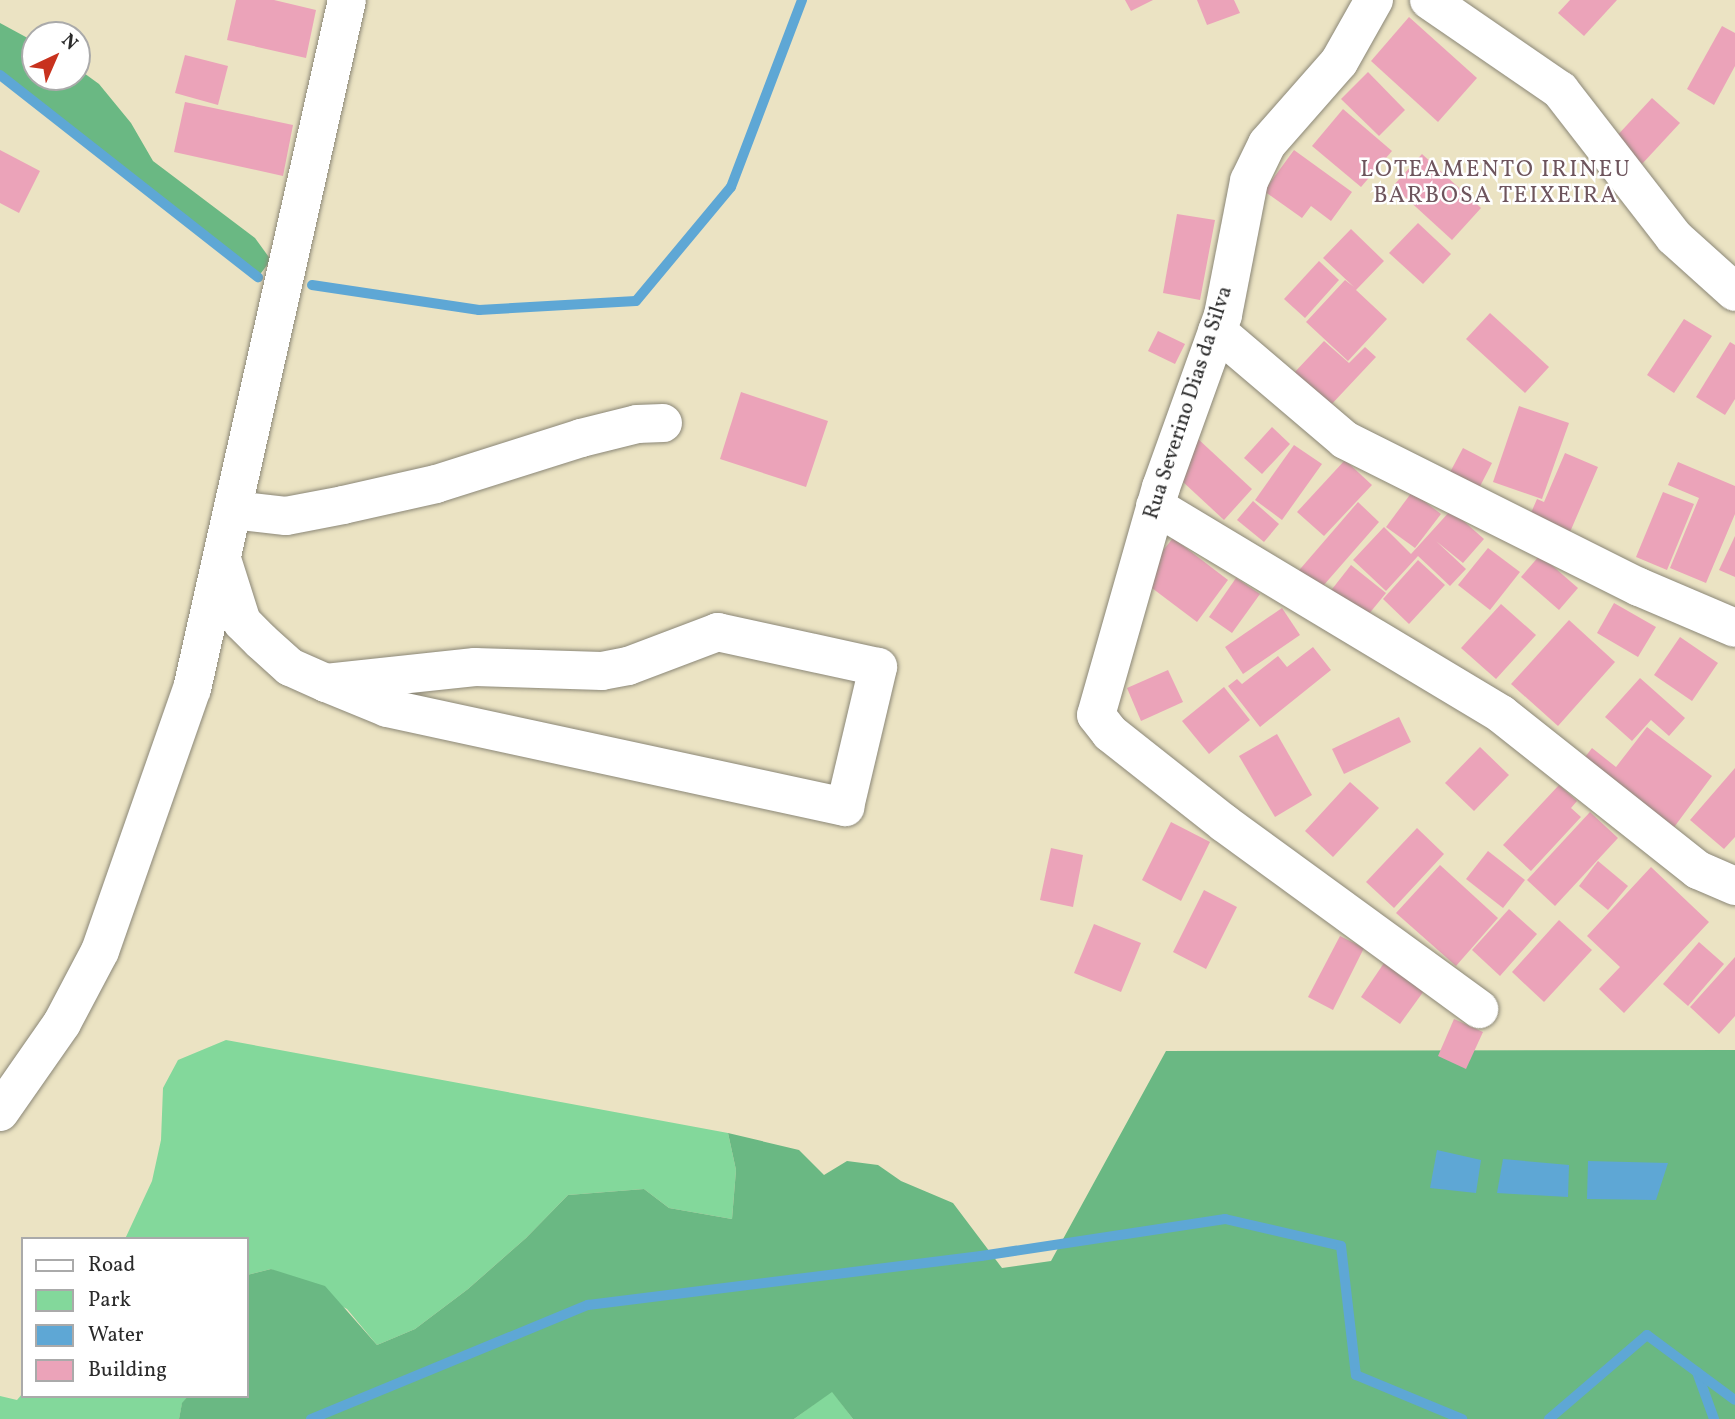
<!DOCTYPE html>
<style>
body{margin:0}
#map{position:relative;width:1735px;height:1419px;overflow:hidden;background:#ebe3c3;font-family:Vollkorn,serif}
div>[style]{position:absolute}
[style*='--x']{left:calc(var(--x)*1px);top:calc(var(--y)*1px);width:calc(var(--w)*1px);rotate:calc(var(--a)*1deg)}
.green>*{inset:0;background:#83d89b}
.forest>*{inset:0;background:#6ab883}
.water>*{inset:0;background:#5ea7d5}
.stream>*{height:10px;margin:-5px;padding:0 5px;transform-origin:5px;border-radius:5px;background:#5ea7d5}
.building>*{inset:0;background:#eba3b9}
.roads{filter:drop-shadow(0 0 2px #8b8777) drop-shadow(0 0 2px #8b8777)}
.minor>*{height:38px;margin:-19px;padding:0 19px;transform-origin:19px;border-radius:19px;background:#fff}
span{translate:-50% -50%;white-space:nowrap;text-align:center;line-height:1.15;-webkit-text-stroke:5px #fff;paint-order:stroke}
.street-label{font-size:21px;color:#2b2b2b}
.neighbourhood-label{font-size:23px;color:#6e555d;letter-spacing:2px}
.legend{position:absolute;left:21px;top:1237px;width:228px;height:161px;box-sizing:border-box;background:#fff;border:2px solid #aaa;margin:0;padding:9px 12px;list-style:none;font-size:21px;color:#2b2b2b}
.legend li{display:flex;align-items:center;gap:14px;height:35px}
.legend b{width:35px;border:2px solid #aaa}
.north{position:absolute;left:21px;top:21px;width:70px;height:70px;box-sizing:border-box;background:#fff;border:2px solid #aaa;border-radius:50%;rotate:44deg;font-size:19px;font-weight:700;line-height:28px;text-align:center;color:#2b2b2b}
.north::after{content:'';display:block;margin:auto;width:24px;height:32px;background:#c8321e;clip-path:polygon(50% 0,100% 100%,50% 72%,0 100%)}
</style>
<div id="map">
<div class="green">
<div style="clip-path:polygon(226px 1040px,728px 1133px,736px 1170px,732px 1219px,669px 1208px,644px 1189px,568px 1195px,526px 1238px,468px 1289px,415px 1329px,377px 1345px,347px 1309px,271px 1269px,247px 1275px,247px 1239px,125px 1239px,152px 1181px,161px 1140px,163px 1088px,178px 1060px)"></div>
<div style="clip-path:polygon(832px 1391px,853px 1419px,794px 1419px)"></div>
<div style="clip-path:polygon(23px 1393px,23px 1396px,188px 1396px,182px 1404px,179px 1419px,0 1419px,0 1396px,17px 1400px)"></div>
</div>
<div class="forest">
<div style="clip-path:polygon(0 23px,35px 42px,35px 77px,77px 77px,77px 68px,99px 84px,131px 123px,153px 161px,255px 238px,271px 260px,258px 277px,0 75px)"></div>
<div style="clip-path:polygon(1735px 1050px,1735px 1419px,853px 1419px,832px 1392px,794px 1419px,179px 1419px,182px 1403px,188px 1396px,247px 1396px,247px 1275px,271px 1269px,325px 1286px,377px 1345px,415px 1329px,468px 1289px,526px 1238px,568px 1195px,644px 1189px,669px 1208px,732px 1219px,736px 1170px,728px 1133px,799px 1150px,824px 1175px,847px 1161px,878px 1165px,901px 1181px,953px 1203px,1002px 1268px,1051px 1261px,1166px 1051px)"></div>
</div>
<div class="water">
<div style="clip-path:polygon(1437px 1150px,1481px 1160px,1476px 1193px,1430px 1188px)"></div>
<div style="clip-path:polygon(1503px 1159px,1569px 1165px,1568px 1197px,1497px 1193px)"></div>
<div style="clip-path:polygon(1588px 1161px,1668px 1163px,1656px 1200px,1587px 1199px)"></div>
</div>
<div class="stream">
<div style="--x:0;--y:75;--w:328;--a:38.1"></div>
<div style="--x:312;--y:285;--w:169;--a:8.5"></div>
<div style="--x:479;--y:310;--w:157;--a:-3.3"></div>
<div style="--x:636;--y:301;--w:148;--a:-50.2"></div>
<div style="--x:731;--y:187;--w:200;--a:-69.2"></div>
<div style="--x:1697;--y:1372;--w:50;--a:70.1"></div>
<div style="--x:311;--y:1419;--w:300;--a:-22.4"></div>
<div style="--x:588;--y:1305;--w:396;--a:-7.1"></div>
<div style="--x:981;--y:1256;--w:247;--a:-8.6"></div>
<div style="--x:1225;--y:1219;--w:119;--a:13.1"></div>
<div style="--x:1341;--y:1246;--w:130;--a:83.4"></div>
<div style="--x:1356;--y:1375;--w:115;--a:22.5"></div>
<div style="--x:1549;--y:1419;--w:129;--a:-40.6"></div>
<div style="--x:1647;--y:1335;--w:109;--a:36.5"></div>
</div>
<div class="building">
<div style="clip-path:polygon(236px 0,274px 0,316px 10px,306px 58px,227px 40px)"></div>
<div style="clip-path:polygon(1125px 0,1153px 0,1131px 11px)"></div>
<div style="clip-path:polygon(1197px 0,1234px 0,1240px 13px,1207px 25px)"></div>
<div style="clip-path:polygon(1570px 0,1617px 0,1584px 36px,1558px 13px)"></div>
<div style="clip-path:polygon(1409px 17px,1477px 78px,1438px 122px,1371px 61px)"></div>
<div style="clip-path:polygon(1722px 26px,1735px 33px,1735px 66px,1714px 105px,1687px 89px)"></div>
<div style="clip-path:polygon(185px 55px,228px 66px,218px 105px,175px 93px)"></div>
<div style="clip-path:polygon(1368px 72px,1405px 110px,1379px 136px,1341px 99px)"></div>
<div style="clip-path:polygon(1652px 98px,1680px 123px,1642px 164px,1614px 139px)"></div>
<div style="clip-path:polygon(185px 102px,293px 125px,283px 176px,174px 152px)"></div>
<div style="clip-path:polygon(1343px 109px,1392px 151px,1361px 187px,1312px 146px)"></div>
<div style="clip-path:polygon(0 150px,40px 171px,19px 213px,0 203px)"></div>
<div style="clip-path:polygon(1294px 150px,1352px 192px,1331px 221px,1311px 206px,1302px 218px,1264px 191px)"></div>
<div style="clip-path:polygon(1422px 154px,1481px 208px,1452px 240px,1393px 186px)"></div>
<div style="clip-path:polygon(1177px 214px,1215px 220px,1200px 300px,1163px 293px)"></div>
<div style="clip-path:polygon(1418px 223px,1451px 254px,1423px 284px,1389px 253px)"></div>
<div style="clip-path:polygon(1351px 229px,1384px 261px,1356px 290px,1387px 319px,1348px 361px,1306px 322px,1345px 280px,1354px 287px,1323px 258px)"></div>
<div style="clip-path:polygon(1319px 261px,1339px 280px,1305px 318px,1284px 299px)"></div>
<div style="clip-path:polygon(1490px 313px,1549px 367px,1525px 393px,1466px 339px)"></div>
<div style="clip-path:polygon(1684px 319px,1712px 336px,1674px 393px,1647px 375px)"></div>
<div style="clip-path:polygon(1158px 331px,1185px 344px,1175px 364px,1148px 351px)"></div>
<div style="clip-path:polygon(1324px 341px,1349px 363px,1365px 347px,1376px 357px,1329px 407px,1293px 374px)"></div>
<div style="clip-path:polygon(1730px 342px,1735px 345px,1735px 399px,1725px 415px,1696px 397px)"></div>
<div style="clip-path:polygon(741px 392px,828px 421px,806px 487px,720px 459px)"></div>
<div style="clip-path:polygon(1519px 406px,1569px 423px,1542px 499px,1493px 482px)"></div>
<div style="clip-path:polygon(1272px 427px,1290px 444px,1262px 474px,1244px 458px)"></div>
<div style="clip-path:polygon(1197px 438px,1252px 489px,1224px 520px,1169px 469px)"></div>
<div style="clip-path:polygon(1294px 445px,1322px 464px,1282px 520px,1255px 500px)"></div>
<div style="clip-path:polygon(1463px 448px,1492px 463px,1477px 492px,1448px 476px)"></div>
<div style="clip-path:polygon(1565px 453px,1598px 467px,1567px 539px,1527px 522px,1537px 499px,1544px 502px)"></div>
<div style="clip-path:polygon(1345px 460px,1372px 485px,1324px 536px,1297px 512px)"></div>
<div style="clip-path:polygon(1678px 462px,1735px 486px,1735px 514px,1706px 583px,1670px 568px,1699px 498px,1668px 485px)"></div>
<div style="clip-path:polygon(1412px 492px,1441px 514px,1415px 548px,1386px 527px)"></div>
<div style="clip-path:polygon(1663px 492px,1694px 504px,1667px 570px,1636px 557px)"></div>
<div style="clip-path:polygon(1253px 501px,1279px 524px,1264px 542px,1237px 520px)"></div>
<div style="clip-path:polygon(1358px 502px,1379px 522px,1316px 594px,1295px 575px)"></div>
<div style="clip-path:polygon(1451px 510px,1484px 539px,1463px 563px,1436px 541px,1466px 569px,1450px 586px,1418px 556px,1386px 591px,1353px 560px,1384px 527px,1411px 554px)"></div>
<div style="clip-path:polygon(1735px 536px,1735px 577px,1719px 570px)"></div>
<div style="clip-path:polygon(1173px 538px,1228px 580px,1197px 622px,1140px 579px)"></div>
<div style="clip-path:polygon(1488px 548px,1520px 572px,1490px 610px,1458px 585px)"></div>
<div style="clip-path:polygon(1540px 555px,1578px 588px,1559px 610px,1521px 577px)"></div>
<div style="clip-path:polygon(1418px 560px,1445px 585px,1409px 624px,1383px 599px)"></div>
<div style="clip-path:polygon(1351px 565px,1386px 593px,1364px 620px,1329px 593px)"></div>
<div style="clip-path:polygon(1236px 578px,1260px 594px,1232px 633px,1209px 617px)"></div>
<div style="clip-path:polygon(1614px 603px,1656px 627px,1638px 657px,1597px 633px)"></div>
<div style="clip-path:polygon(1501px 604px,1536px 635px,1496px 679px,1461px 648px)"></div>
<div style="clip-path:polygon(1282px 608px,1300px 635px,1243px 674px,1225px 647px)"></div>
<div style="clip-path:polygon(1569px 620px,1615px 662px,1558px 726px,1511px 684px)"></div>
<div style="clip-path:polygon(1680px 637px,1718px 663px,1692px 701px,1654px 675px)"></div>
<div style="clip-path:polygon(1313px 647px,1331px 670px,1260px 727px,1228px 686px,1237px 679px,1242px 684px,1278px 656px,1287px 667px)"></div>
<div style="clip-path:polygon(1168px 670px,1183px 702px,1141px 721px,1127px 688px)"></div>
<div style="clip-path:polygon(1640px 678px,1685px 718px,1669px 736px,1651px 720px,1632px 741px,1605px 717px)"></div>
<div style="clip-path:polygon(1224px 687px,1250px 720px,1209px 754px,1182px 721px)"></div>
<div style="clip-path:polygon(1399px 717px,1411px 742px,1344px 774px,1332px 749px)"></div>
<div style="clip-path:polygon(1647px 727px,1712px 776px,1672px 830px,1582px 761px,1592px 748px,1616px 767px)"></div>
<div style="clip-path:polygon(1277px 734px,1312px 795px,1275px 817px,1239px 756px)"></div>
<div style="clip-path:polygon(1480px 747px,1509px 775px,1474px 811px,1445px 783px)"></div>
<div style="clip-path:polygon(1735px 768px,1735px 837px,1724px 849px,1690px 820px)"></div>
<div style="clip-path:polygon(1350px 782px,1379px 808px,1333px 857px,1305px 831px)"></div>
<div style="clip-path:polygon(1559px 785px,1577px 801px,1571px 808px,1581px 817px,1531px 871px,1503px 845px)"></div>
<div style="clip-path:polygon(1590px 812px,1618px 838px,1555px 906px,1527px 880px)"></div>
<div style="clip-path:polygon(1171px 822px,1210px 842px,1181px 901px,1142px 880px)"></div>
<div style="clip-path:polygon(1417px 828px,1444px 854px,1394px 908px,1366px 882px)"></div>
<div style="clip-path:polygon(1051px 848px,1083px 855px,1073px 907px,1040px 900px)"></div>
<div style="clip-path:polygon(1488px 851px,1525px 880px,1503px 908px,1466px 879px)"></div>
<div style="clip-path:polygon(1598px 861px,1628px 886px,1608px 910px,1579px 886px)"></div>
<div style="clip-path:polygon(1440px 865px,1498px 918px,1456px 966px,1396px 913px)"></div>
<div style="clip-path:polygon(1651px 867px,1709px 922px,1624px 1013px,1599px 989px,1620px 967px,1587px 936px)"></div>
<div style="clip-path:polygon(1204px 890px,1237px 907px,1206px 969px,1173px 952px)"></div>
<div style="clip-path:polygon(1509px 909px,1537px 934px,1500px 976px,1472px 950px)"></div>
<div style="clip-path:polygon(1559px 920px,1592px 950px,1544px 1002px,1512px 972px)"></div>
<div style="clip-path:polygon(1094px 924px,1141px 943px,1121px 992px,1074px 973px)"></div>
<div style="clip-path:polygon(1340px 936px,1364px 948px,1333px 1010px,1308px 997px)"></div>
<div style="clip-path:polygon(1699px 942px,1724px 964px,1688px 1006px,1663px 984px)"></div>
<div style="clip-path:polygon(1735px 957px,1735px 1016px,1719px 1034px,1690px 1007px)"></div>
<div style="clip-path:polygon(1386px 960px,1426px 988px,1400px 1024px,1361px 997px)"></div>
<div style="clip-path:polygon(1454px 1019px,1483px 1032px,1466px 1069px,1438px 1056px)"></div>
</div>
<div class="roads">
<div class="minor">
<div style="--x:1374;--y:0;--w:71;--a:119.4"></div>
<div style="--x:1339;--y:62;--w:109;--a:131.3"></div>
<div style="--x:1267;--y:144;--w:41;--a:115.9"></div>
<div style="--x:1249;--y:181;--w:136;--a:101"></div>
<div style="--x:1223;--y:315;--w:183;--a:109.8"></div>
<div style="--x:1161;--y:487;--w:237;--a:105.9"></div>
<div style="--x:1096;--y:715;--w:23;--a:52"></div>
<div style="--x:1110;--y:733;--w:145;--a:38.3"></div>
<div style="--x:1224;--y:823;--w:316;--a:36.1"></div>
<div style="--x:1429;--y:0;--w:159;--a:34.5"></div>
<div style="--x:1560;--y:90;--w:186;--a:52.2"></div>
<div style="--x:1674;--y:237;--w:82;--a:42"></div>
<div style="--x:1217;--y:331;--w:168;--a:40.4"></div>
<div style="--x:1345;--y:440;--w:329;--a:26.6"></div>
<div style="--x:1639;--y:587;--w:104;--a:23.1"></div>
<div style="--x:1155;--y:506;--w:404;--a:31"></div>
<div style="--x:1501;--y:714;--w:251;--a:38.4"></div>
<div style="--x:1698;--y:870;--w:40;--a:23.4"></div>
<div style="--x:233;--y:510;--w:53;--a:6.5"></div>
<div style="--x:286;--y:516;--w:58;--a:-10.9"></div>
<div style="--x:343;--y:505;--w:95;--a:-12.7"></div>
<div style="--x:436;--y:484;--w:152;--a:-17.6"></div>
<div style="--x:581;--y:438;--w:58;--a:-14"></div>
<div style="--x:637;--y:424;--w:26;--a:-2"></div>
<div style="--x:222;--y:559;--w:66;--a:72.4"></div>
<div style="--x:242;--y:622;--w:27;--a:45"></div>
<div style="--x:261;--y:641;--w:39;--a:42"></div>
<div style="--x:290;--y:667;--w:39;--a:24"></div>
<div style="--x:326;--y:683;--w:66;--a:22.3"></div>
<div style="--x:387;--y:708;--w:469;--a:12.2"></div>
<div style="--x:845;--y:807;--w:144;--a:-76.7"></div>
<div style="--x:878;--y:667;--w:164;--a:-167.7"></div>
<div style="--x:718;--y:632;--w:96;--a:159.3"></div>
<div style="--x:628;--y:666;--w:26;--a:169"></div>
<div style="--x:602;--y:671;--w:127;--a:-178.2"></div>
<div style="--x:475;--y:667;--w:150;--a:173.9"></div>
<div style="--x:0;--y:1112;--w:108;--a:-55.1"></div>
<div style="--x:62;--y:1023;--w:81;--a:-62.2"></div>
<div style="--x:100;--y:951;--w:278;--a:-70.7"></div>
<div style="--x:192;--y:689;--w:706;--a:-77.32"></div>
</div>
</div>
<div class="street-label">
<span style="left:1189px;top:403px;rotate:-72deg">Rua Severino Dias da Silva</span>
</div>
<div class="neighbourhood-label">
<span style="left:1496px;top:183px">LOTEAMENTO IRINEU<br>BARBOSA TEIXEIRA</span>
</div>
<ul class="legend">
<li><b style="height:9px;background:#fff"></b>Road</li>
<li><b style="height:19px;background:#83d89b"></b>Park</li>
<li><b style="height:19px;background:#5ea7d5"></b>Water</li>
<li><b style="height:19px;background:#eba3b9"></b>Building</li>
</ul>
<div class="north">N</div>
</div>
